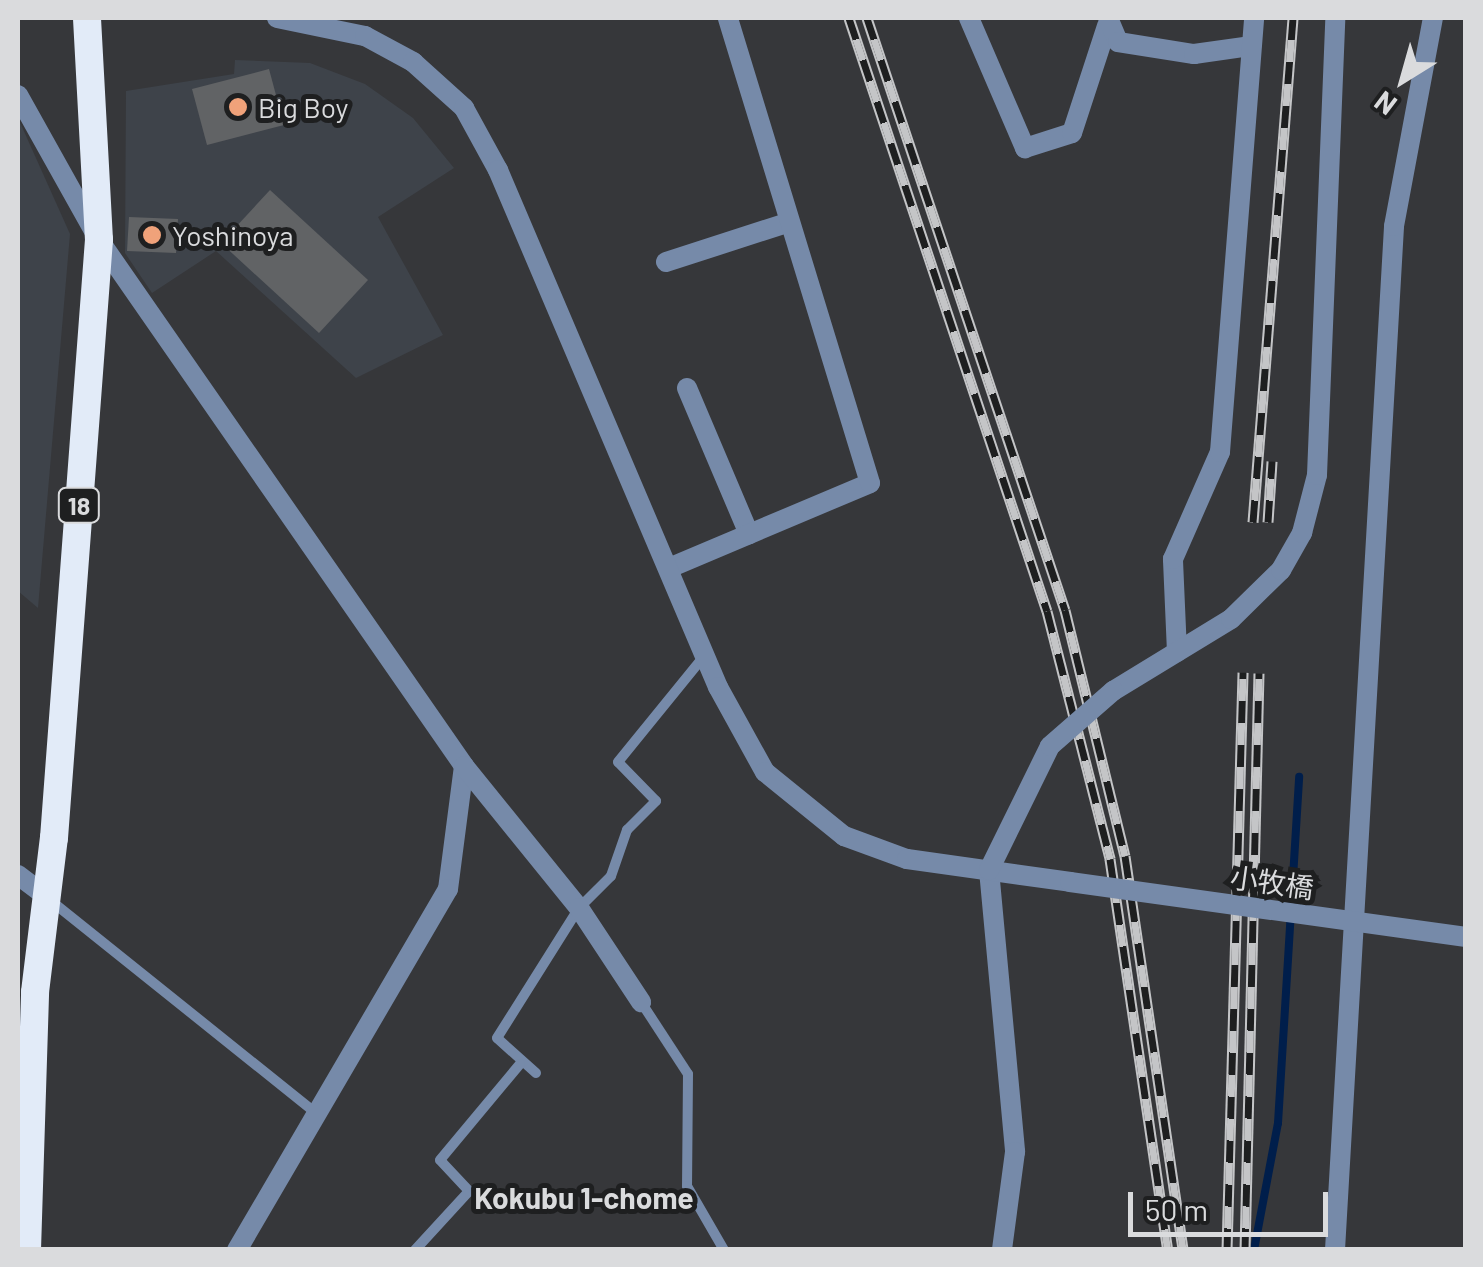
<!DOCTYPE html>
<meta charset="utf-8">
<style>
body{margin:0}
#map{position:relative;width:1483px;height:1267px;overflow:hidden;background:#36373a;font-family:Barlow,"Noto Sans JP",sans-serif}
div>[style]{position:absolute}
[style*='--x']{left:calc(var(--x)*1px);top:calc(var(--y)*1px);width:calc(var(--w)*1px);rotate:calc(var(--a)*1deg)}
.built>*{inset:0;background:#3e434a}
.stream>*{height:8px;margin:-4px;padding:0 4px;transform-origin:4px;border-radius:4px;background:#001e4b}
.building>*{inset:0;background:#616365}
.service>*{height:10px;margin:-5px;padding:0 5px;transform-origin:5px;border-radius:5px;background:#768aa9}
.minor>*{height:20px;margin:-10px;padding:0 10px;transform-origin:10px;border-radius:10px;background:#768aa9}
.tertiary>*{height:20px;margin:-10px;padding:0 10px;transform-origin:10px;border-radius:10px;background:#768aa9}
.trunk>*{height:28px;margin:-14px;padding:0 14px;transform-origin:14px;border-radius:14px;background:#e2ebf8}
.rail>*{height:11px;margin-top:-5.5px;transform-origin:0;background:repeating-linear-gradient(90deg,#1e1f20 0 22px,#c4c5c7 0 44px);box-sizing:border-box;border-block:2px solid #c4c5c7}
.tertiary-bridge>*{height:20px;margin:-10px;padding:0 10px;transform-origin:10px;border-radius:10px;background:#768aa9}
.dots>*{width:28px;height:28px;translate:-50% -50%;box-sizing:border-box;border:5px solid #1e1f20;border-radius:50%}
span{translate:-50% -50%;white-space:nowrap;text-align:center;line-height:1.15;-webkit-text-stroke:10px #1e1f20;paint-order:stroke}
.shield-label span{padding:2px 8px;background:#1e1f20;border:2px solid;border-radius:8px;-webkit-text-stroke-width:0}
.shield-label{font-size:25px;color:#dadbdd;font-weight:700}
.poi-label{font-size:28px;color:#dadbdd}
.left{translate:0 -50%;text-align:left}
.street-label{font-size:28px;color:#dadbdd}
.neighbourhood-label{font-size:30px;color:#dadbdd;font-weight:700}
.frame{position:absolute;inset:0;border:20px solid #dadbdd;pointer-events:none}
.north{position:absolute;left:1353px;top:30px;width:100px;height:100px;-webkit-text-stroke:8px #1e1f20;paint-order:stroke;rotate:217deg;font-size:28px;font-weight:700;line-height:40px;text-align:center;color:#dadbdd}
.north::after{content:'';display:block;margin:auto;width:35px;height:45px;background:#dadbdd;clip-path:polygon(50% 0,100% 100%,50% 72%,0 100%)}
.scale{position:absolute;left:1128px;top:1192px;width:200px;height:45px;box-sizing:border-box;border:5px solid #dadbdd;border-top:0;padding-left:12px;font-size:30px;line-height:35px;white-space:nowrap;color:#dadbdd;-webkit-text-stroke:8px #1e1f20;paint-order:stroke}
</style>
<div id="map">
<div class="built">
<div style="clip-path:polygon(235px 60px,310px 63px,365px 84px,413px 118px,454px 168px,378px 217px,443px 335px,356px 378px,216px 251px,152px 293px,125px 253px,126px 91px,234px 74px)"></div>
<div style="clip-path:polygon(18px 118px,70px 234px,38px 608px,18px 591px)"></div>
</div>
<div class="stream">
<div style="--x:1254;--y:1250;--w:129;--a:-79.3"></div>
<div style="--x:1278;--y:1123;--w:347;--a:-86.5"></div>
</div>
<div class="building">
<div style="clip-path:polygon(269px 69px,284px 125px,207px 145px,192px 89px)"></div>
<div style="clip-path:polygon(270px 190px,368px 280px,319px 333px,221px 243px)"></div>
<div style="clip-path:polygon(129px 217px,178px 219px,176px 253px,127px 251px)"></div>
</div>
<div class="service">
<div style="--x:50;--y:900;--w:342;--a:38.7"></div>
<div style="--x:641;--y:1002;--w:86;--a:56.9"></div>
<div style="--x:688;--y:1074;--w:112;--a:90.5"></div>
<div style="--x:687;--y:1186;--w:74;--a:60"></div>
<div style="--x:536;--y:1073;--w:52;--a:-138.1"></div>
<div style="--x:497;--y:1038;--w:154;--a:-57.8"></div>
<div style="--x:579;--y:908;--w:45;--a:-45"></div>
<div style="--x:611;--y:876;--w:49;--a:-70.8"></div>
<div style="--x:627;--y:830;--w:41;--a:-45"></div>
<div style="--x:656;--y:801;--w:54;--a:-134.3"></div>
<div style="--x:618;--y:762;--w:138;--a:-50.9"></div>
<div style="--x:415;--y:1250;--w:80;--a:-47.5"></div>
<div style="--x:469;--y:1191;--w:42;--a:-133.1"></div>
<div style="--x:440;--y:1160;--w:125;--a:-50.2"></div>
</div>
<div class="minor">
<div style="--x:969;--y:18;--w:142;--a:66.7"></div>
<div style="--x:1025;--y:148;--w:49;--a:-17.7"></div>
<div style="--x:1072;--y:133;--w:113;--a:-71.9"></div>
<div style="--x:1108;--y:18;--w:26;--a:67"></div>
<div style="--x:1118;--y:42;--w:77;--a:9"></div>
<div style="--x:1194;--y:54;--w:58;--a:-8"></div>
<div style="--x:18;--y:95;--w:166;--a:60.8"></div>
<div style="--x:99;--y:240;--w:640;--a:55.24"></div>
<div style="--x:464;--y:766;--w:124;--a:97.4"></div>
<div style="--x:448;--y:889;--w:418;--a:120.3"></div>
<div style="--x:666;--y:262;--w:127;--a:-17.9"></div>
<div style="--x:687;--y:388;--w:159;--a:67"></div>
<div style="--x:669;--y:568;--w:218;--a:-22.9"></div>
<div style="--x:870;--y:483;--w:486;--a:-107"></div>
<div style="--x:1177;--y:652;--w:93;--a:-92.5"></div>
<div style="--x:1173;--y:559;--w:117;--a:-66.3"></div>
<div style="--x:1220;--y:452;--w:435;--a:-85.5"></div>
<div style="--x:464;--y:766;--w:183;--a:51"></div>
<div style="--x:579;--y:908;--w:113;--a:56.6"></div>
<div style="--x:989;--y:870;--w:283;--a:84.7"></div>
<div style="--x:1015;--y:1152;--w:99;--a:97.6"></div>
<div style="--x:18;--y:875;--w:38;--a:37"></div>
</div>
<div class="tertiary">
<div style="--x:277;--y:18;--w:90;--a:11.6"></div>
<div style="--x:365;--y:36;--w:55;--a:28.4"></div>
<div style="--x:413;--y:62;--w:69;--a:42"></div>
<div style="--x:464;--y:108;--w:71;--a:61.3"></div>
<div style="--x:498;--y:170;--w:562;--a:66.95"></div>
<div style="--x:718;--y:687;--w:97;--a:61.1"></div>
<div style="--x:765;--y:772;--w:102;--a:39"></div>
<div style="--x:844;--y:836;--w:67;--a:20.1"></div>
<div style="--x:907;--y:859;--w:165;--a:8"></div>
<div style="--x:1113;--y:691;--w:138;--a:-31.4"></div>
<div style="--x:1231;--y:619;--w:70;--a:-44.4"></div>
<div style="--x:1281;--y:570;--w:43;--a:-60.4"></div>
<div style="--x:1302;--y:533;--w:60;--a:-75.5"></div>
<div style="--x:1317;--y:475;--w:457;--a:-87.7"></div>
<div style="--x:989;--y:870;--w:138;--a:-63.8"></div>
<div style="--x:1335;--y:1250;--w:1026;--a:-86.7"></div>
<div style="--x:1394;--y:226;--w:212;--a:-79.4"></div>
</div>
<div class="trunk">
<div style="--x:27;--y:1250;--w:258;--a:-88.2"></div>
<div style="--x:35;--y:992;--w:155;--a:-83"></div>
<div style="--x:54;--y:838;--w:600;--a:-85.7"></div>
<div style="--x:99;--y:240;--w:222;--a:-93.1"></div>
</div>
<div class="rail">
<div style="--x:849;--y:18;--w:625;--a:71.54"></div>
<div style="--x:1047;--y:611;--w:256;--a:75.7"></div>
<div style="--x:1110;--y:859;--w:395;--a:81.6"></div>
<div style="--x:867;--y:18;--w:624;--a:71.51"></div>
<div style="--x:1065;--y:610;--w:253;--a:76.3"></div>
<div style="--x:1125;--y:856;--w:398;--a:81.6"></div>
<div style="--x:1253;--y:522;--w:506;--a:-85.46"></div>
<div style="--x:1268;--y:522;--w:61;--a:-86.2"></div>
<div style="--x:1227;--y:1250;--w:578;--a:-88.41"></div>
<div style="--x:1245;--y:1250;--w:577;--a:-88.61"></div>
</div>
<div class="tertiary-bridge">
<div style="--x:1050;--y:746;--w:84;--a:-41.1"></div>
<div style="--x:1070;--y:882;--w:400;--a:7.9"></div>
</div>
<div class="dots">
<div style="left:238px;top:107px;background:#f0a27a"></div>
<div style="left:152px;top:235px;background:#f0a27a"></div>
</div>
<div class="shield-label">
<span style="left:79px;top:505px">18</span>
</div>
<div class="poi-label">
<span class="left" style="left:258px;top:107px">Big Boy</span>
<span class="left" style="left:172px;top:235px">Yoshinoya</span>
</div>
<div class="street-label">
<span style="left:1272px;top:882px;rotate:8deg">小牧橋</span>
</div>
<div class="neighbourhood-label">
<span style="left:584px;top:1197px">Kokubu 1-chome</span>
</div>
<div class="frame"></div>
<div class="north">N</div>
<div class="scale">50 m</div>
</div>
